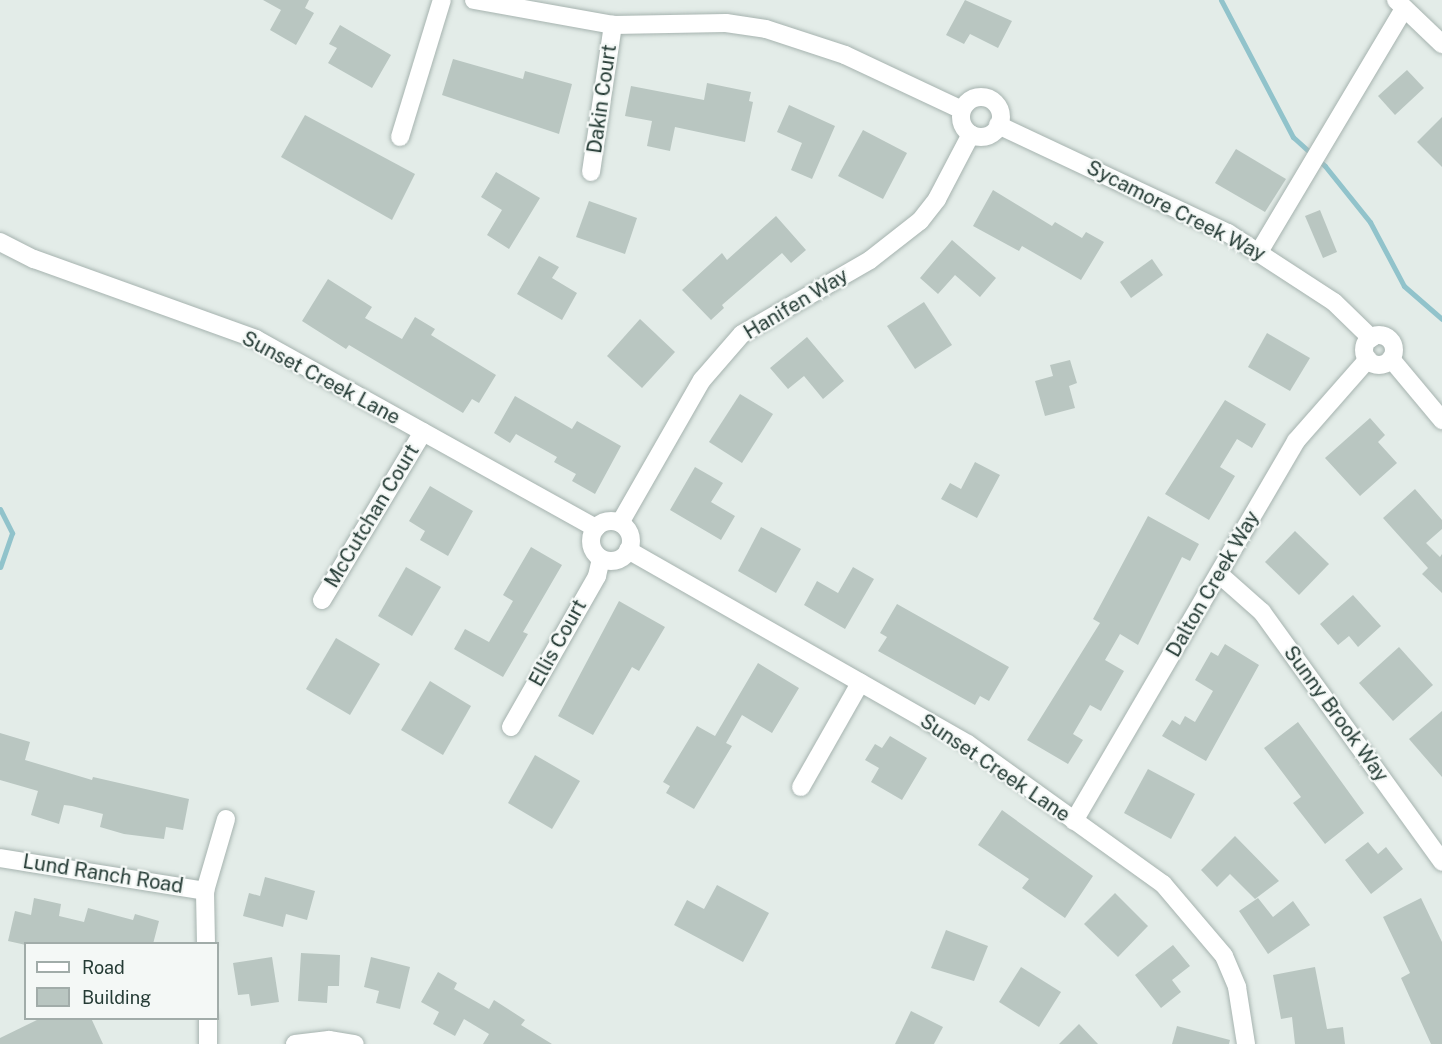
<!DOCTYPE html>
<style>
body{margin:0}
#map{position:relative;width:1442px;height:1044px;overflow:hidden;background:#e3ece8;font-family:"Public Sans",sans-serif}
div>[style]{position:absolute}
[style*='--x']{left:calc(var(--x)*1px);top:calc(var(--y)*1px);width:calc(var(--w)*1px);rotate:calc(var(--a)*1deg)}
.stream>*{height:5px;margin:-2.5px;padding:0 2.5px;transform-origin:2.5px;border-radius:2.5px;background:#91c3cb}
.building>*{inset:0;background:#b9c6c1}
.roads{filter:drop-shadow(0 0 2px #a6b3af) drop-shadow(0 0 2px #a6b3af)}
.minor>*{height:18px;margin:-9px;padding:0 9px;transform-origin:9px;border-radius:9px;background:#fff}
.minor>.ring{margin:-9px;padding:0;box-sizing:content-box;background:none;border:18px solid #fff;border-radius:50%}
span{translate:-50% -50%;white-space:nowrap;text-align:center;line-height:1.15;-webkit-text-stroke:4.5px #f4f8f6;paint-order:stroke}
.street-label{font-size:20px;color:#253b35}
.legend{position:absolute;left:24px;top:942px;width:195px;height:78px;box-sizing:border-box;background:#f4f8f6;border:2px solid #a1aca9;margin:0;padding:8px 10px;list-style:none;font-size:18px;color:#253b35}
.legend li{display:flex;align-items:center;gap:12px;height:30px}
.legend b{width:30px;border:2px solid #a1aca9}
</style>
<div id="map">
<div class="stream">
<div style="--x:1221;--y:0;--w:155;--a:62.3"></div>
<div style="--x:1293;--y:137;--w:43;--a:42.2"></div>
<div style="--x:1325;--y:166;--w:72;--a:51.2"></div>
<div style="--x:1370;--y:222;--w:72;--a:62"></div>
<div style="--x:1404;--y:286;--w:50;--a:41"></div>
<div style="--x:0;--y:509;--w:27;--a:63"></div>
<div style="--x:12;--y:533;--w:36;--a:109"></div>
</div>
<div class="building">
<div style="clip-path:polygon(263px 0,309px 0,305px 8px,314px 13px,296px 45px,270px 30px,281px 10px)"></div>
<div style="clip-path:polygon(965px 0,1012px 21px,998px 48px,970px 34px,964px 44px,946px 35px)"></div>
<div style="clip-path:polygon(340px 25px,391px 55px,372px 88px,328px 63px,337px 48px,329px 44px)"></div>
<div style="clip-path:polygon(453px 59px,523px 79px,525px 71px,572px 84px,559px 134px,442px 95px)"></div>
<div style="clip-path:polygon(1407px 70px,1424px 88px,1395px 115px,1378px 96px)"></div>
<div style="clip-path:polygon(707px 83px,751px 92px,749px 101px,753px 102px,745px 142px,675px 127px,670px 151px,647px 146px,652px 121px,625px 116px,631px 86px,704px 100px)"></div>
<div style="clip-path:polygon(789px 105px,835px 126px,812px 179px,791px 170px,802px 143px,777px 132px)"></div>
<div style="clip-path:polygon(305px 115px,415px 174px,392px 220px,281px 157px)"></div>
<div style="clip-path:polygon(1442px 117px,1442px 167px,1417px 142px)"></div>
<div style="clip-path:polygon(863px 130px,907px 153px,883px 199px,838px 176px)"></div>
<div style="clip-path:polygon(1236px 149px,1286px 179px,1265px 212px,1215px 183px)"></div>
<div style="clip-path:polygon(496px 172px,540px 198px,509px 249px,487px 235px,502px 210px,481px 197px)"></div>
<div style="clip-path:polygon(993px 190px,1052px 226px,1055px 222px,1082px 238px,1086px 232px,1104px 242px,1081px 280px,1022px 246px,1019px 251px,973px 226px)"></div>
<div style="clip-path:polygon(589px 201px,637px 218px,625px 254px,576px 237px)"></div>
<div style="clip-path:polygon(1320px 210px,1337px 252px,1323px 258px,1305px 216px)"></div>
<div style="clip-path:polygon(776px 216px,806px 250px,791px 263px,782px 253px,722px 305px,724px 308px,711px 320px,682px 290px,722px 253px,727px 260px)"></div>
<div style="clip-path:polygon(952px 240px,996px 278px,980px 297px,955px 275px,938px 294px,920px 278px)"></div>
<div style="clip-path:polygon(539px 256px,559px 267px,552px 278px,577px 293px,562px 320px,517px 294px)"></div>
<div style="clip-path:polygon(1152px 259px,1163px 275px,1131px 298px,1120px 282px)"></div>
<div style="clip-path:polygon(328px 279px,372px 307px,365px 318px,402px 339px,415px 317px,435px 329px,431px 335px,496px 375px,479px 403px,472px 399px,463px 413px,349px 345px,346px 349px,302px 321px)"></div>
<div style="clip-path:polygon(924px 302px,952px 345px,915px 369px,887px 326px)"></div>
<div style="clip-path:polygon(640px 319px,675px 352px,642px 388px,607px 356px)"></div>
<div style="clip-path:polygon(1267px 333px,1310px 358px,1290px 391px,1248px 367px)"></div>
<div style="clip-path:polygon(807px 337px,844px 381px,823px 399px,804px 376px,788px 389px,770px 368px)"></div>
<div style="clip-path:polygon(1070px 360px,1077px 383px,1069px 386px,1075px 408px,1045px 416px,1035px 381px,1053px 376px,1050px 365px)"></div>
<div style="clip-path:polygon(740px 394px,773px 414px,742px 463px,709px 442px)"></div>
<div style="clip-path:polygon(515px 396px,572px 429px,577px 421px,621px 446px,595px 494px,572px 481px,576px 474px,554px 462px,557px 457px,516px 434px,510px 443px,494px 433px)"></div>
<div style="clip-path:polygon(1225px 400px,1266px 424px,1252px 448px,1237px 439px,1220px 467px,1235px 476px,1209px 520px,1165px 494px)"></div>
<div style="clip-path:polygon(1370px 418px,1385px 435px,1378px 442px,1397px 463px,1360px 496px,1325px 458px)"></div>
<div style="clip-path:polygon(975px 462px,1000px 475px,977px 518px,941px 499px,950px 483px,961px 489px)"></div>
<div style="clip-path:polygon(695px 467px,723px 483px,711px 502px,735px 516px,721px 540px,670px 510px)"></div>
<div style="clip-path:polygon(430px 486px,473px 511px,448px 556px,420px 540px,425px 531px,409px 521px)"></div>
<div style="clip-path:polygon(1415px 489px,1442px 520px,1442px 529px,1426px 543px,1440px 557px,1442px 554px,1442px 593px,1422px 574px,1428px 568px,1383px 518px)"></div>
<div style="clip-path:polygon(1148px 516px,1199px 544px,1190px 561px,1182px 557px,1138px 645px,1120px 634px,1105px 660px,1124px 671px,1101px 711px,1090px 705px,1073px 734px,1083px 740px,1068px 764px,1027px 740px,1100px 623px,1093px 619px)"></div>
<div style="clip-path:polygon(761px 527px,801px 549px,776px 593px,738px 571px)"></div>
<div style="clip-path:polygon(1295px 531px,1329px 564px,1299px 595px,1265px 562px)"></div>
<div style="clip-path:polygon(531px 547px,562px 565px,523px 632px,528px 634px,503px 677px,454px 649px,465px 629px,489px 642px,513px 601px,503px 595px)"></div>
<div style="clip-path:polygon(406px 567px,441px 587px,412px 636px,378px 616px)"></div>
<div style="clip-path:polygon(853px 567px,874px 579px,845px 629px,804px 605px,817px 581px,838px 593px)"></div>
<div style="clip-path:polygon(1353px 595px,1381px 626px,1358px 647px,1349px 636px,1338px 645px,1320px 624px)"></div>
<div style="clip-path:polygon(619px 601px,665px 627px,639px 671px,632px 667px,593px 735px,558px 716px)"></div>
<div style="clip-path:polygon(897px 604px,1009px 667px,989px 701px,980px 696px,975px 705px,878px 651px,887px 637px,880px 633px)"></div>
<div style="clip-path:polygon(336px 638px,380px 664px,350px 715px,306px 689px)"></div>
<div style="clip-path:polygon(1225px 644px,1259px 665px,1206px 761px,1162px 736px,1172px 720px,1180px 725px,1185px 716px,1195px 722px,1213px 691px,1195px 680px,1211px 652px,1218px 656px)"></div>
<div style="clip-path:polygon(1399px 647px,1433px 685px,1393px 721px,1359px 683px)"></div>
<div style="clip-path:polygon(758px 663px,799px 688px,772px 733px,742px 715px,726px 743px,732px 746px,694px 809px,666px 793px,670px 786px,663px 782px,697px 726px,715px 736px)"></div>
<div style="clip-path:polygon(430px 681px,471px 706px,443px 755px,401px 730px)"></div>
<div style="clip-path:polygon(1442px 711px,1442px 777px,1409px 739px)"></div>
<div style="clip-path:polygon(1298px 722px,1364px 813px,1325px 844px,1293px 803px,1301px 797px,1264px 748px)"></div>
<div style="clip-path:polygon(0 733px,30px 742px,25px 760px,92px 780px,93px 777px,189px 799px,183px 830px,166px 827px,164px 839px,124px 834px,100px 827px,103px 814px,72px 806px,64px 805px,59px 824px,31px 815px,38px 791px,0 780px)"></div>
<div style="clip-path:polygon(890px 736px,927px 758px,902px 800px,871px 782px,879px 768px,865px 760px,875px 744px,882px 748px)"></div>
<div style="clip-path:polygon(535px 755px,580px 781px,552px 829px,508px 803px)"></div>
<div style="clip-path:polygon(1148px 769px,1195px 794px,1171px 839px,1124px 813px)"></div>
<div style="clip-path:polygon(1002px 810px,1093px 876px,1065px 918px,1022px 888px,1029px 879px,978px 845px)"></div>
<div style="clip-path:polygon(1235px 836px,1279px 881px,1255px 899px,1230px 874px,1217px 887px,1201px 870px)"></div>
<div style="clip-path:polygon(1368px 842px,1378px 854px,1386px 847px,1403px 869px,1371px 894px,1345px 860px)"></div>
<div style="clip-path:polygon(265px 877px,315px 891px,307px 920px,286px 914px,283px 927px,243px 916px,249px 893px,260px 896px)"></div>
<div style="clip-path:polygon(717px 885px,769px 913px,743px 962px,674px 925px,687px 900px,704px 909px)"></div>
<div style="clip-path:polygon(1115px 893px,1148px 926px,1118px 957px,1084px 924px)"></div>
<div style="clip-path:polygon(34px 898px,61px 904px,59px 916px,84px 922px,88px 908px,133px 920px,135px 914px,159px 921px,153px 944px,26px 945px,8px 941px,15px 911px,31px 915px)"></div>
<div style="clip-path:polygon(1258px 898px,1273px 917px,1293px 901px,1310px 925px,1268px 954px,1239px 911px)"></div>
<div style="clip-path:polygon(1421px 898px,1442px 942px,1442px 1044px,1431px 1044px,1401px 978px,1410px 973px,1383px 917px)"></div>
<div style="clip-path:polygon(946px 930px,988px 946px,974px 981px,931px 968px)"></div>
<div style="clip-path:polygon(1173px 945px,1190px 966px,1172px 980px,1181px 992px,1161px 1008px,1135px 975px)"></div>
<div style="clip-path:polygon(301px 953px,340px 955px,339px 986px,328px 986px,327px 1003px,298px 1001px)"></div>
<div style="clip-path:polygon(272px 957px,279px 1002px,251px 1006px,249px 994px,238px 995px,233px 963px)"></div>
<div style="clip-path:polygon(371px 957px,410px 967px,400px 1009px,376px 1003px,379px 991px,364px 987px)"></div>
<div style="clip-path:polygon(1021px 967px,1061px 992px,1039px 1027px,999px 1002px)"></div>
<div style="clip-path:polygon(1315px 967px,1327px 1029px,1343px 1027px,1345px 1044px,1295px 1044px,1292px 1017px,1281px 1019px,1273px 975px)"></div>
<div style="clip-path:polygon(438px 972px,457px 983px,454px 989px,489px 1009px,494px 1000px,525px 1020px,521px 1025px,552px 1044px,483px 1044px,489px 1034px,464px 1019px,455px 1036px,433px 1024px,439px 1012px,421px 1002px)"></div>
<div style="clip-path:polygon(911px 1011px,943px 1027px,934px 1044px,895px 1044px)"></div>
<div style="clip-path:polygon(41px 1018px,91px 1018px,103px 1044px,0 1044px,0 1038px)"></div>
<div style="clip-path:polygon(1079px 1024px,1098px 1044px,1059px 1044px)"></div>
<div style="clip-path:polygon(1177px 1026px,1230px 1040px,1229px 1044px,1172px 1044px)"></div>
</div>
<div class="roads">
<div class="minor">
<div style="--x:474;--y:0;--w:141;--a:10.2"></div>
<div style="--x:613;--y:25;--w:113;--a:-1"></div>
<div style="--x:726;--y:23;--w:40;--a:8.5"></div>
<div style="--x:766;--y:29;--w:83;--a:18.2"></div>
<div style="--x:845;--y:55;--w:129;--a:25.2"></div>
<div style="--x:1396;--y:0;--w:64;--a:43.7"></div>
<div class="ring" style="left:961px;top:97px;width:22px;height:22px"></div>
<div style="--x:998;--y:125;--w:254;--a:25.2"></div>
<div style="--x:1228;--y:233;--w:126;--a:33.1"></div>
<div style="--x:1334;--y:302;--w:52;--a:44.2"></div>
<div style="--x:400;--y:137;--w:143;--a:-73"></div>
<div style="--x:591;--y:172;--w:149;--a:-81.5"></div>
<div style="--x:0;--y:242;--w:38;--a:27"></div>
<div style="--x:34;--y:259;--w:236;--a:19.8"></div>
<div style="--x:256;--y:339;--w:389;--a:29.1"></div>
<div style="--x:1259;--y:252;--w:283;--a:-59.2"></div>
<div class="ring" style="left:1364px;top:335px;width:12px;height:12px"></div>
<div style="--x:1391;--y:359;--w:80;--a:50.1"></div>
<div class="ring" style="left:591px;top:521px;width:22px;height:22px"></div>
<div style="--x:620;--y:523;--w:165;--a:-60.2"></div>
<div style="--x:702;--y:380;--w:61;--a:-49"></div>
<div style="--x:742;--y:334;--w:148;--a:-30"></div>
<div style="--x:870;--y:260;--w:63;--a:-38"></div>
<div style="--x:920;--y:221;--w:28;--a:-52"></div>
<div style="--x:937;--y:199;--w:73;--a:-62.4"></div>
<div style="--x:628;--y:550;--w:391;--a:29.7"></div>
<div style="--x:968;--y:744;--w:240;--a:35.7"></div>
<div style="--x:1163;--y:884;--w:94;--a:49.7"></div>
<div style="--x:1224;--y:956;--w:34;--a:67"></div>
<div style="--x:1237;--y:987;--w:58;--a:81"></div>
<div style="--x:1219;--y:574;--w:57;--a:41.5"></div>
<div style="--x:1262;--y:612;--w:308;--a:54.2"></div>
<div style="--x:322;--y:600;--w:196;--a:-59"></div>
<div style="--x:511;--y:727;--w:174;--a:-60.3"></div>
<div style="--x:597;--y:576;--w:18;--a:-77"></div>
<div style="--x:801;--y:787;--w:120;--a:-60.4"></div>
<div style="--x:1074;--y:821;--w:440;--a:-59.7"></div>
<div style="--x:1296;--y:441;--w:109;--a:-48.7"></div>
<div style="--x:0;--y:858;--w:208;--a:9.1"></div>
<div style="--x:206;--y:944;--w:53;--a:-91.1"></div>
<div style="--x:205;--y:891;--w:75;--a:-73.7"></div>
<div style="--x:208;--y:1018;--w:26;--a:90"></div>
<div style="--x:295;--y:1044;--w:34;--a:-7"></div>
<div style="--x:329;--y:1040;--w:26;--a:9"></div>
</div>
</div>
<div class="street-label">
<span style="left:602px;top:99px;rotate:-82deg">Dakin Court</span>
<span style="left:1176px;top:211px;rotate:27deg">Sycamore Creek Way</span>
<span style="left:796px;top:304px;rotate:-31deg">Hanifen Way</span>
<span style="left:321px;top:378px;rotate:28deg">Sunset Creek Lane</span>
<span style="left:372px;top:516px;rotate:-59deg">McCutchan Court</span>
<span style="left:1213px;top:584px;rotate:-60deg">Dalton Creek Way</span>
<span style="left:558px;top:643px;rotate:-61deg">Ellis Court</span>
<span style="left:1336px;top:714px;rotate:54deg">Sunny Brook Way</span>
<span style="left:995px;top:768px;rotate:34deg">Sunset Creek Lane</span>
<span style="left:103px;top:874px;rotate:9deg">Lund Ranch Road</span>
</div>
<ul class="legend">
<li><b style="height:8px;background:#fff"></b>Road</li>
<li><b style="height:16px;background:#b9c6c1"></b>Building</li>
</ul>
</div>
